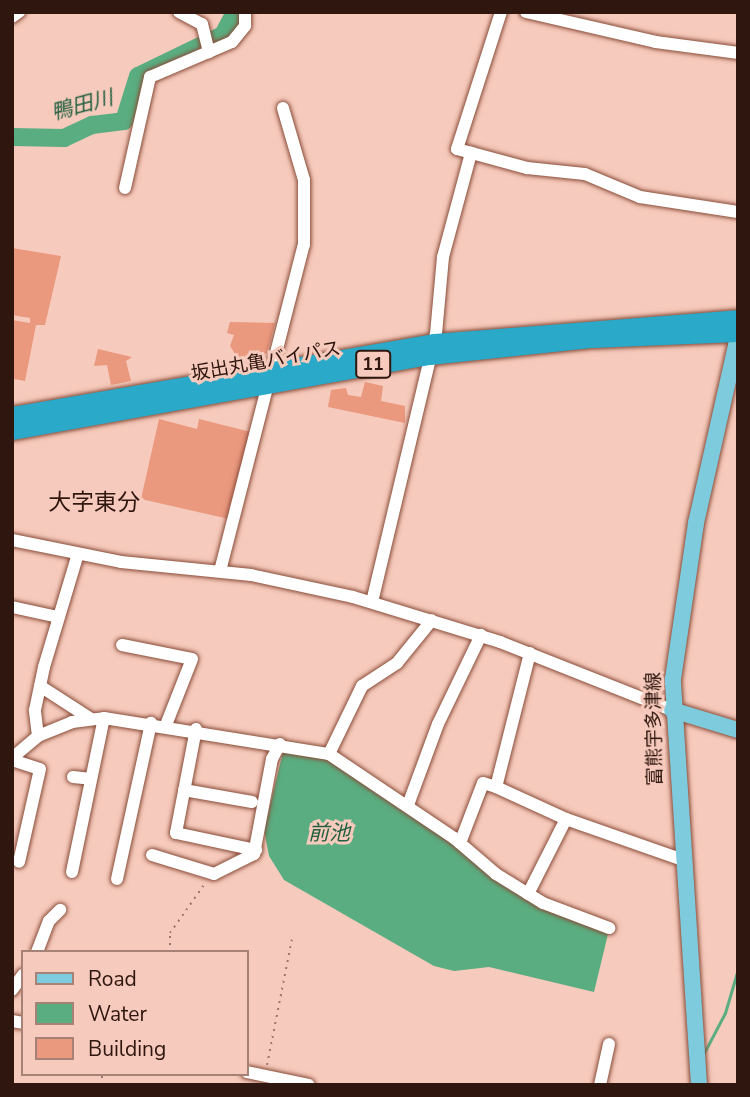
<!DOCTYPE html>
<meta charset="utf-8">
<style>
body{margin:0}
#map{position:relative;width:750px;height:1097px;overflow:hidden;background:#f6cabc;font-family:"Nunito Sans","Noto Sans JP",sans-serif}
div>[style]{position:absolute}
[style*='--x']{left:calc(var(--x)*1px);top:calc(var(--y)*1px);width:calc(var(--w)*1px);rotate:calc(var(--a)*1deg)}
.water>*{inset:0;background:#5aad80}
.stream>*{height:2.5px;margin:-1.25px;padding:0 1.25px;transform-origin:1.25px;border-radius:1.25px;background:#5aad80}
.river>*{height:18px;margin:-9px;padding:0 9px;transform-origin:9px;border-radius:9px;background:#5aad80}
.building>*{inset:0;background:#ea987e}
.path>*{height:2px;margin-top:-1px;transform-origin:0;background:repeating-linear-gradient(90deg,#9b786d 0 2px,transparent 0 7px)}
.roads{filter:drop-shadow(0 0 2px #8a4c38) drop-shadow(0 0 2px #8a4c38)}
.minor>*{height:12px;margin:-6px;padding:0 6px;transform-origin:6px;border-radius:6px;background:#fff}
.major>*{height:16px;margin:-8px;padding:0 8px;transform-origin:8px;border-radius:8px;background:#7fcbde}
.highway>*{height:18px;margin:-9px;padding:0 9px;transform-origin:9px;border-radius:9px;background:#2aa9c8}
span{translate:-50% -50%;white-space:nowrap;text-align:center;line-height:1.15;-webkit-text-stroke:6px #f6cabc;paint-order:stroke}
.shield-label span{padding:2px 5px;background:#f6cabc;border:2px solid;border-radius:5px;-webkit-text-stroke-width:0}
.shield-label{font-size:18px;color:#2f160e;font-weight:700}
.street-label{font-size:19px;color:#2f160e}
.water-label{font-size:21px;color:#236041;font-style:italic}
.quarter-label{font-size:23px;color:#2f160e}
.frame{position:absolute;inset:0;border:14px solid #2f160e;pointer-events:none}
.legend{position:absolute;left:21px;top:950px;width:228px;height:126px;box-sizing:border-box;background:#f6cabc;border:2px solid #a68276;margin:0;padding:9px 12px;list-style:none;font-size:21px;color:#2f160e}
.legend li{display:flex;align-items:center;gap:14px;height:35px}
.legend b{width:35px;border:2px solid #a68276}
</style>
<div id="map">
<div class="water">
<div style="clip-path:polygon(283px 752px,324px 756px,461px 850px,608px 934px,594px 992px,489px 967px,454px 971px,434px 966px,284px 880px,269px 856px,264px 830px)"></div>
</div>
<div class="stream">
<div style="--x:704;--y:1053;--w:45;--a:-62.3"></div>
<div style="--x:725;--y:1013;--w:46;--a:-73.5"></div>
</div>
<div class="river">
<div style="--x:12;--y:137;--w:52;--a:1.1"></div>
<div style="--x:64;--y:138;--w:31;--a:-25"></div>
<div style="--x:92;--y:125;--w:32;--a:-7"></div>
<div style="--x:124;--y:121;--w:47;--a:-72.7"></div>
<div style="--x:138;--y:76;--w:94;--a:-25.8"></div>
<div style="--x:223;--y:35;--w:26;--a:-62"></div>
</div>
<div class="building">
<div style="clip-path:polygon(12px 248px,61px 256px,45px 325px,36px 325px,25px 381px,14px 379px,12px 371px,12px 320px,30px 323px,30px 318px,12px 315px)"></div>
<div style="clip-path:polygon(230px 322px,275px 323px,267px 353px,253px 360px,238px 358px,230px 346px,234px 335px,227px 333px)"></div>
<div style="clip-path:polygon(98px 349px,132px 357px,126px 361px,131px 381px,111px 385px,107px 365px,94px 366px)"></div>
<div style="clip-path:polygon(365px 382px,383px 386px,381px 401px,405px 406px,405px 423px,328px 407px,331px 390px,346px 388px,348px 395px,361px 397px)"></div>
<div style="clip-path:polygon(159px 419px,197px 429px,199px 419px,251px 432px,229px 519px,141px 499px)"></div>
</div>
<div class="path">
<div style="--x:170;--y:952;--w:19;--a:-90"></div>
<div style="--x:170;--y:933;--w:62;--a:-54.8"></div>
<div style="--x:267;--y:1065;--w:128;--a:-78.8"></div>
<div style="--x:100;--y:1085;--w:11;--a:-75"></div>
</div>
<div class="roads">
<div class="minor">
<div style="--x:179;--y:12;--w:26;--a:28"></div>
<div style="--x:202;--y:24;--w:29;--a:76"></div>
<div style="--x:501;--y:12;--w:144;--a:107.8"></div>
<div style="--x:457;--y:149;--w:73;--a:15.2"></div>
<div style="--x:527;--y:168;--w:58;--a:5.9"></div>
<div style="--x:585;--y:174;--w:60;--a:22.7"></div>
<div style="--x:640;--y:197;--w:99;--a:8.7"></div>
<div style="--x:526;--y:12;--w:133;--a:13"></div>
<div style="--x:656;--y:42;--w:83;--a:7.6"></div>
<div style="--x:12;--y:17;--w:9;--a:-36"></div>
<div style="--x:125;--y:188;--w:114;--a:-77.3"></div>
<div style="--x:150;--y:77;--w:89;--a:-23.1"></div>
<div style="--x:232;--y:42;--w:21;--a:-51"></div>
<div style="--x:245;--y:26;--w:14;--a:-90"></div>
<div style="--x:12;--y:540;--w:111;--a:11.4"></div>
<div style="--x:121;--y:562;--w:131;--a:5.7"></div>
<div style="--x:251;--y:575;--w:104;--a:12.2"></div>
<div style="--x:353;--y:597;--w:154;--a:17"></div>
<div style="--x:500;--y:642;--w:185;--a:21.6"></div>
<div style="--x:220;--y:571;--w:337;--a:-75.6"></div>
<div style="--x:304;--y:245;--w:65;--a:-90"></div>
<div style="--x:304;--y:180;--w:75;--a:-106.3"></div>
<div style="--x:372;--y:602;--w:276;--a:-76.6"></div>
<div style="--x:436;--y:334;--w:77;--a:-84.8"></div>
<div style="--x:443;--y:257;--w:108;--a:-74.9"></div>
<div style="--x:12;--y:607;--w:47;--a:12.3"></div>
<div style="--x:122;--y:645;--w:71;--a:11.3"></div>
<div style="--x:192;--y:659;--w:71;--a:111.5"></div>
<div style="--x:530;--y:653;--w:138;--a:104.2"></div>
<div style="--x:496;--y:787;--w:77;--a:24.6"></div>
<div style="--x:566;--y:819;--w:121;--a:19.3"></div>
<div style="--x:40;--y:686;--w:61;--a:32.9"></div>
<div style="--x:196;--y:729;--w:106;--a:100.9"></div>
<div style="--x:176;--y:833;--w:82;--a:12"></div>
<div style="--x:38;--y:736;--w:26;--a:-97"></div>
<div style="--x:35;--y:710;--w:44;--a:-78.2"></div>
<div style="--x:44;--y:667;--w:118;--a:-73.3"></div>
<div style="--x:329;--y:754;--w:151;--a:33.9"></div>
<div style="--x:454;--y:838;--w:55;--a:40.6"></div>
<div style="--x:496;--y:874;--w:55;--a:31.7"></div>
<div style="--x:543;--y:903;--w:71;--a:20.7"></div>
<div style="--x:12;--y:758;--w:34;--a:-40"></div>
<div style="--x:38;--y:736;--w:37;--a:-22"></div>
<div style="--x:72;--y:722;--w:32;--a:-7"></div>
<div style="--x:104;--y:718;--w:228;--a:9.1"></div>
<div style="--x:329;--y:754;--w:76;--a:-64.1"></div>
<div style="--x:362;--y:686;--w:42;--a:-33.3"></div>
<div style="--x:397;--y:663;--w:55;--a:-50.9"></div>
<div style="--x:12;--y:760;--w:29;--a:18"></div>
<div style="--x:40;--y:769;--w:95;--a:102.7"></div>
<div style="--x:73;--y:777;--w:18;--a:6"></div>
<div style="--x:184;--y:790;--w:69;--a:10"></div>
<div style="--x:408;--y:805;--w:86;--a:-69.7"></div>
<div style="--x:438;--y:724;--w:99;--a:-64.2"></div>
<div style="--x:460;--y:843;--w:64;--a:-69"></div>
<div style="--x:483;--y:783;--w:14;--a:17"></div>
<div style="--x:152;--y:855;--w:65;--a:17"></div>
<div style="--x:214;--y:874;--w:45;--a:-26.6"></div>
<div style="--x:254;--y:854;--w:97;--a:-79.3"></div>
<div style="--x:272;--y:759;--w:17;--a:-62"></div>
<div style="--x:72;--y:872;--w:157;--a:-78.3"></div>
<div style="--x:117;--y:879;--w:160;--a:-77.7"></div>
<div style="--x:528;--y:894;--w:84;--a:-63.1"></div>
<div style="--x:37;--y:952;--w:33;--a:-69"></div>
<div style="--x:49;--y:921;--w:16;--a:-45"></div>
<div style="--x:12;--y:990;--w:19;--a:-54"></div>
<div style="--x:12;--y:1021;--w:11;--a:10"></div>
<div style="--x:247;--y:1072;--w:63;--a:11.8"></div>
<div style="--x:600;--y:1085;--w:42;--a:-77.6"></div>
</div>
<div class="major">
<div style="--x:672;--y:710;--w:69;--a:16.9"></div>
<div style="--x:699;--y:1085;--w:407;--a:-93.7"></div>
<div style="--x:673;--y:679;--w:158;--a:-81.6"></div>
<div style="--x:696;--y:523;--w:191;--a:-77.3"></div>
</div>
<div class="highway">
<div style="--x:12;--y:416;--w:428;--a:-9.8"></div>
<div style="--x:434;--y:343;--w:305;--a:-4.5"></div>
<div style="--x:12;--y:431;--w:425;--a:-10.2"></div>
<div style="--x:430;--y:356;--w:164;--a:-6"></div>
<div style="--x:593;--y:339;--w:145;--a:-2.4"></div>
</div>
</div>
<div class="shield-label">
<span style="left:373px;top:364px">11</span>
</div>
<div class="street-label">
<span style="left:266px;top:362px;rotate:-10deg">坂出丸亀バイパス</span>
<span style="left:655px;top:729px;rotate:-91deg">富熊宇多津線</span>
</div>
<div class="water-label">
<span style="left:82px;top:105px;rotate:-15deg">鴨田川</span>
<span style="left:329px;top:833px">前池</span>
</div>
<div class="quarter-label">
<span style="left:94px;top:503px">大字東分</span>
</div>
<div class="frame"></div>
<ul class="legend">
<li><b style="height:9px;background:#7fcbde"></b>Road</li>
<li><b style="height:19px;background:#5aad80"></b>Water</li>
<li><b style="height:19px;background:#ea987e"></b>Building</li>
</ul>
</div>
